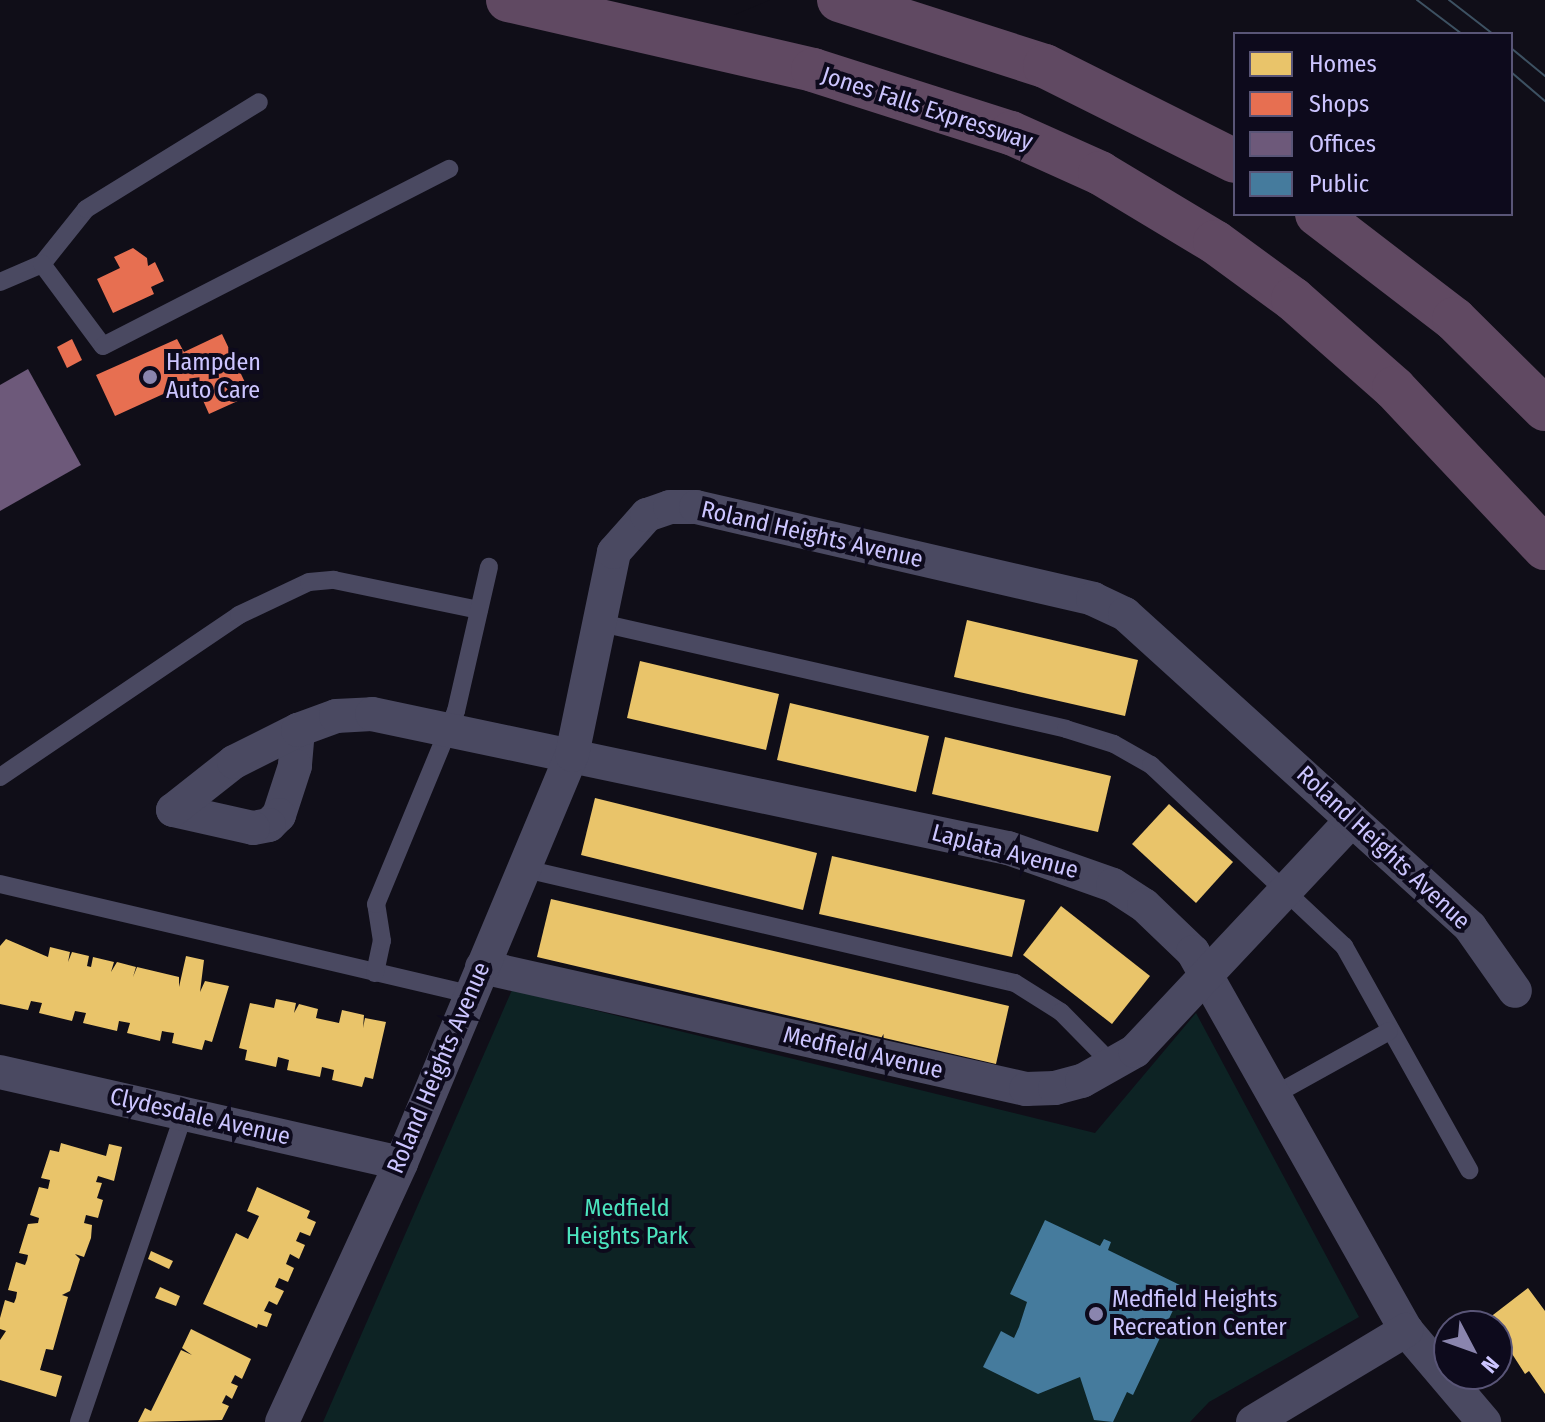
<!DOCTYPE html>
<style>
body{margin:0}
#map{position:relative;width:1545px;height:1422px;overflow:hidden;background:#100e18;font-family:"Fira Sans Condensed",sans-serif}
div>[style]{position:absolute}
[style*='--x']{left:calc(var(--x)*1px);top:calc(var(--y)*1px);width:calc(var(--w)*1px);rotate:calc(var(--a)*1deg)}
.green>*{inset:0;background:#0d2324}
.pier>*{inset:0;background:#100e18}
.homes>*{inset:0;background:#e9c46a}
.shops>*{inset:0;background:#e76f51}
.offices>*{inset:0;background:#6d597a}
.public>*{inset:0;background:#457b9d}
.service>*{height:18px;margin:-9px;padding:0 9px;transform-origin:9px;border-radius:9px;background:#4a4961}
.minor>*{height:34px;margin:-17px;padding:0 17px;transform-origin:17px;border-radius:17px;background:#4a4961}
.motorway>*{height:44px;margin:-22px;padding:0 22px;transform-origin:22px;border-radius:22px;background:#604962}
.tram>*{height:2px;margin:-1px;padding:0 1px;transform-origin:1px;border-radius:1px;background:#3d5162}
.dots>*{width:22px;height:22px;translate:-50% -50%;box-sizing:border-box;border:4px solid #0d0a1c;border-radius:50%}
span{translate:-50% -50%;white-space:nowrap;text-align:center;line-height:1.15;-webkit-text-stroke:8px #0d0a1c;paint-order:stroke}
.street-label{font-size:24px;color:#ccc5ff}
.poi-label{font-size:24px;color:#ccc5ff}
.left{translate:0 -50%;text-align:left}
.park-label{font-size:24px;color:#4ce4be}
.legend{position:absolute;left:1233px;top:32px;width:280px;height:184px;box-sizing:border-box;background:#0d0a1c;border:2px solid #595577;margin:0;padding:10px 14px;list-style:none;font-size:24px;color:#ccc5ff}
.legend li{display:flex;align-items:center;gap:16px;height:40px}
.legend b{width:40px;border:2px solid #595577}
.north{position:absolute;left:1433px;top:1310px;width:80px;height:80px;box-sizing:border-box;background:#0d0a1c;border:2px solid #595577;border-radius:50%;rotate:131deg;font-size:22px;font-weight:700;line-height:32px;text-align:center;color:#ccc5ff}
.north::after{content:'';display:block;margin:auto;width:28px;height:36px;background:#8a85ae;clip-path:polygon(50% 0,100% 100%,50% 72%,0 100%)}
</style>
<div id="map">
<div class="green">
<div style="clip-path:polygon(512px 990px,1095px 1133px,1196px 1013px,1359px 1317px,1209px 1402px,1190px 1422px,323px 1422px)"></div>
</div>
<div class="pier">
<div style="clip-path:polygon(608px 0,770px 0,734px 15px,683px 15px)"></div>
</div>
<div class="homes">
<div style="clip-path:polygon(967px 620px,1138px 660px,1125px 716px,954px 677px)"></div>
<div style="clip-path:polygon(640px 661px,779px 694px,766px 750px,627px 718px)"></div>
<div style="clip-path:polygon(790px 703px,929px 736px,916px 792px,777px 760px)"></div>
<div style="clip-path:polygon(945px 737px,1111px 776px,1098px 832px,932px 794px)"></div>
<div style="clip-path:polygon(595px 798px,817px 853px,803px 910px,581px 855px)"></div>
<div style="clip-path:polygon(1169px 804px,1233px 862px,1196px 903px,1132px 844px)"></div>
<div style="clip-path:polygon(832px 856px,1025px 900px,1012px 957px,819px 914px)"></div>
<div style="clip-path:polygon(551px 899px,1009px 1006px,996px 1064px,537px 957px)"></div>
<div style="clip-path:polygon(1061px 906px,1150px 976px,1112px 1024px,1023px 955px)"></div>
<div style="clip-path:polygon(6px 939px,48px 957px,50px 947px,70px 952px,68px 962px,72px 952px,89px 956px,87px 966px,91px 967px,93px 957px,114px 962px,111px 972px,117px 962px,136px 967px,133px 977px,137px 967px,179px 977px,179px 987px,186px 956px,204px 960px,200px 992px,205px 981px,229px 986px,212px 1042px,205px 1040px,202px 1050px,172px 1043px,174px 1033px,167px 1032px,162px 1031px,160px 1041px,127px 1033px,130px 1023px,119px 1021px,117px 1031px,83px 1023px,86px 1013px,75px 1011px,72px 1021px,39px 1013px,42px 1003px,31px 1001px,28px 1010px,0 1004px,0 946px)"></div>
<div style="clip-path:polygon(276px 999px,296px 1003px,294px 1013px,299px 1004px,318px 1009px,316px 1018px,339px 1023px,342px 1010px,364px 1015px,363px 1028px,365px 1018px,386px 1022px,373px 1079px,365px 1077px,362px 1087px,332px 1080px,334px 1070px,322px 1067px,320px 1077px,287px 1070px,289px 1060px,278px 1057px,276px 1067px,245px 1060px,247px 1050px,239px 1048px,250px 1003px,274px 1008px)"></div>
<div style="clip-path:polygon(61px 1143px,106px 1156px,109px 1144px,122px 1147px,114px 1181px,98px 1176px,96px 1182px,102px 1183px,97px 1198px,103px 1200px,98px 1218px,86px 1215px,84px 1223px,92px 1225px,91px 1238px,84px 1257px,75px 1254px,80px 1259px,70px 1291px,62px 1295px,68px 1297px,53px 1350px,46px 1349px,40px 1370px,62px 1376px,56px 1397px,0 1380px,0 1340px,6px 1331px,0 1329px,0 1318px,5px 1300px,14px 1303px,16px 1298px,17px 1292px,8px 1290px,16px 1262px,25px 1265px,27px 1260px,28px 1255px,19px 1253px,28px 1224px,38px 1223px,39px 1218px,30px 1215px,39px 1187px,48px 1189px,50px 1180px,41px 1178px,50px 1150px,59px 1152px)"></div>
<div style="clip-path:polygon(257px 1187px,310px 1211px,307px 1218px,316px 1222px,310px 1236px,300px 1232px,296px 1241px,305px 1245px,299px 1259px,290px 1254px,286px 1264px,294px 1268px,288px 1282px,279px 1278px,275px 1287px,284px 1291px,277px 1305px,269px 1301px,264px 1311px,272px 1314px,267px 1327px,258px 1324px,257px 1328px,203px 1304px,236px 1233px,248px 1239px,259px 1216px,247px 1211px)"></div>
<div style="clip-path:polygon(151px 1251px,173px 1261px,169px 1269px,148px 1259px)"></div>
<div style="clip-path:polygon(160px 1287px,180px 1296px,176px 1306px,155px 1298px)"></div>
<div style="clip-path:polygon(1528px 1288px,1545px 1311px,1545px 1394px,1529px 1371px,1525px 1374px,1489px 1318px)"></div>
<div style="clip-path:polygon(191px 1329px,251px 1359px,242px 1379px,235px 1375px,231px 1383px,238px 1386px,232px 1399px,226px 1395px,222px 1403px,229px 1406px,222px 1420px,138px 1422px,145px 1408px,151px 1411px,181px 1350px,192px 1355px,182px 1348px)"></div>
</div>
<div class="shops">
<div style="clip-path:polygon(133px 248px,147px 258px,148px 266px,155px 262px,164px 281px,151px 287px,154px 294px,113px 313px,97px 279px,120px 268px,114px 257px)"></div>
<div style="clip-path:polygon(222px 334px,251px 395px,209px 414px,194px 380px,115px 416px,96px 375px,177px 339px,184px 352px)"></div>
<div style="clip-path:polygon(72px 339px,82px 360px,67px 368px,57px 347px)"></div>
</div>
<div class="offices">
<div style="clip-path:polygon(28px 369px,81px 465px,0 511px,0 385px)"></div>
</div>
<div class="public">
<div style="clip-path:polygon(1045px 1220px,1100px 1246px,1104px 1239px,1111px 1242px,1108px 1250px,1184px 1287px,1133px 1395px,1127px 1392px,1113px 1422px,1094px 1420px,1080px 1377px,1038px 1394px,983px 1367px,1001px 1331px,1014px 1338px,1019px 1327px,1027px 1302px,1010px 1294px)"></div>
</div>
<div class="service">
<div style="--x:42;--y:264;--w:70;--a:-51.3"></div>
<div style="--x:86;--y:209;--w:203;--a:-31.7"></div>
<div style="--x:0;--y:282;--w:46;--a:-23.2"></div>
<div style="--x:42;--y:264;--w:102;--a:53.4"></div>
<div style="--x:103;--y:346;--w:389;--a:-27.1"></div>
<div style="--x:601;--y:623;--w:477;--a:12.8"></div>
<div style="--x:1066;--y:729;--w:50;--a:17.4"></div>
<div style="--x:1114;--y:744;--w:43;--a:29.6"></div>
<div style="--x:1151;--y:765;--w:265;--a:43.2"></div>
<div style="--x:1344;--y:946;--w:257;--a:60.8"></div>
<div style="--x:0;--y:777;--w:289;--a:-34.1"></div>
<div style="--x:239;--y:615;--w:77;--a:-25.2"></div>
<div style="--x:309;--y:582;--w:25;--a:-5"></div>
<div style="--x:334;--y:580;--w:148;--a:11.7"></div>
<div style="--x:521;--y:868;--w:507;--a:13.1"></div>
<div style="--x:1015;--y:983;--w:54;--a:32.2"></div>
<div style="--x:1061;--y:1012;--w:74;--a:45.5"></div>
<div style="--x:0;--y:884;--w:485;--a:13.2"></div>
<div style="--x:375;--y:973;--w:33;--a:-78"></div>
<div style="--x:382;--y:941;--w:37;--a:-99"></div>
<div style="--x:376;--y:904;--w:209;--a:-67.5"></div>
<div style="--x:456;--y:711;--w:148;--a:-77.1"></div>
<div style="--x:1276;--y:1094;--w:129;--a:-29.1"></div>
<div style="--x:79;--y:1422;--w:325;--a:-71.2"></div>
</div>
<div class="minor">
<div style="--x:298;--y:730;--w:36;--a:95"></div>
<div style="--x:295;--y:766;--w:52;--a:108.1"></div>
<div style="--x:279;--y:815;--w:14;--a:135"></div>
<div style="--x:269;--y:825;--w:16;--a:169"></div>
<div style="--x:253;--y:828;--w:82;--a:-167.3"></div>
<div style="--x:173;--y:810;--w:78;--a:-38.2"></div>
<div style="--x:234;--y:762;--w:72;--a:-26.6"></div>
<div style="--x:298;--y:730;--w:40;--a:-20.2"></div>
<div style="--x:336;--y:716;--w:36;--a:-3"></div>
<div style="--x:372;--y:714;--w:650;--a:11.9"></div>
<div style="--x:1008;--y:848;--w:111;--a:19.4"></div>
<div style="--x:1113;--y:885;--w:37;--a:33"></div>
<div style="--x:1144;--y:905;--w:68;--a:43.8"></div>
<div style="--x:1193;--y:952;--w:434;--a:60.6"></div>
<div style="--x:1406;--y:1330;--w:121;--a:49.7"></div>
<div style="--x:482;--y:967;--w:558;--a:12.64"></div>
<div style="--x:1026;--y:1089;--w:29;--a:-2"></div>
<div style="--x:1055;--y:1088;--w:28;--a:-15"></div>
<div style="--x:1082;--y:1081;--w:61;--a:-29.5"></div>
<div style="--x:1135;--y:1051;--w:317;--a:-46.8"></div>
<div style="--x:0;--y:1072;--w:411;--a:12.8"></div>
<div style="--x:282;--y:1422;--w:285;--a:-65.3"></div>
<div style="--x:401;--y:1163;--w:442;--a:-67.3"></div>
<div style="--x:572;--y:755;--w:207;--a:-78.3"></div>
<div style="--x:614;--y:552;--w:50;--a:-48.3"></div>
<div style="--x:647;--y:515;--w:24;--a:-19"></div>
<div style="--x:670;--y:507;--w:26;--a:0"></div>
<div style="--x:696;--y:507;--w:408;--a:13"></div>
<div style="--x:1093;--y:599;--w:35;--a:25"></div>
<div style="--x:1125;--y:614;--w:466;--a:42.2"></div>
<div style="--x:1470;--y:927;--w:78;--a:54.9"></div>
<div style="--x:1253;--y:1422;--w:179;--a:-31"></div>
</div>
<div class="motorway">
<div style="--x:508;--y:0;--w:313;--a:12.9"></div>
<div style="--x:813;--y:70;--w:208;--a:17.7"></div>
<div style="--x:1011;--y:133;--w:98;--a:24.2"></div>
<div style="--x:1100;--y:173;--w:134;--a:31"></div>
<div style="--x:1215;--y:242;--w:97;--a:36.2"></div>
<div style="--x:1293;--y:299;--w:135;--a:41.4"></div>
<div style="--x:1394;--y:388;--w:220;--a:46.7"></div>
<div style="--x:839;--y:0;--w:216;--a:17.8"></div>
<div style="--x:1045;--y:66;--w:212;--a:26.6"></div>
<div style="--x:1317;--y:214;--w:173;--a:37.5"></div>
<div style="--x:1454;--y:319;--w:128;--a:44.7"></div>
</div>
<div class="tram">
<div style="--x:1417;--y:0;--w:56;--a:37.1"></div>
<div style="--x:1449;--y:0;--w:56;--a:37.7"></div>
<div style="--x:1511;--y:48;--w:44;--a:39.5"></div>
<div style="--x:1511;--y:72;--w:45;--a:40.5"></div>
</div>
<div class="dots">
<div style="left:150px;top:377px;background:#8a85ae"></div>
<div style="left:1096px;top:1314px;background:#8a85ae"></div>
</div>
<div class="street-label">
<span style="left:927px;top:109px;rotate:18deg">Jones Falls Expressway</span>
<span style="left:812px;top:535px;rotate:13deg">Roland Heights Avenue</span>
<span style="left:1383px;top:848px;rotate:43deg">Roland Heights Avenue</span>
<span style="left:1005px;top:852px;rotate:15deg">Laplata Avenue</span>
<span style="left:863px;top:1053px;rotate:13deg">Medfield Avenue</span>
<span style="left:439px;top:1068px;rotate:-67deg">Roland Heights Avenue</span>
<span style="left:200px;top:1117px;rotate:13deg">Clydesdale Avenue</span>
</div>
<div class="poi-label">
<span class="left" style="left:166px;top:377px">Hampden<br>Auto Care</span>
<span class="left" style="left:1112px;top:1314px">Medfield Heights<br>Recreation Center</span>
</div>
<div class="park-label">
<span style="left:627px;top:1223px">Medfield<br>Heights Park</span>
</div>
<ul class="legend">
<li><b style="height:22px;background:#e9c46a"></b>Homes</li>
<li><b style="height:22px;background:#e76f51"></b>Shops</li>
<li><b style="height:22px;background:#6d597a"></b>Offices</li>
<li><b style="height:22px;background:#457b9d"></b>Public</li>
</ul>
<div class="north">N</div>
</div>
